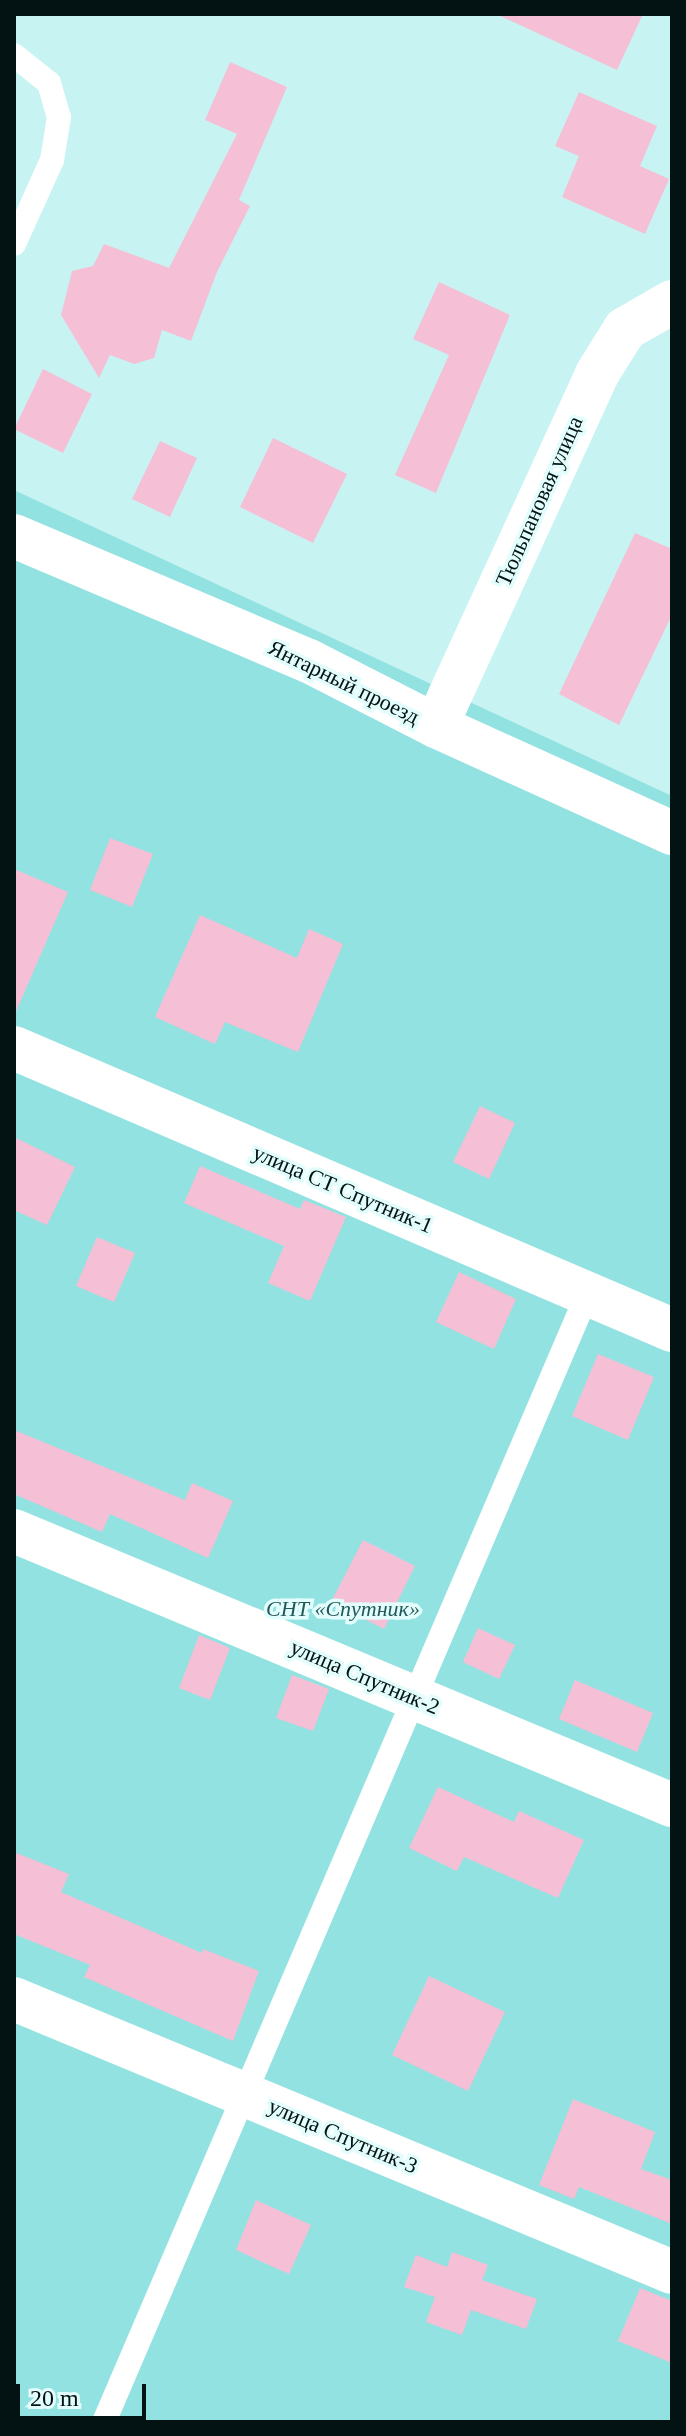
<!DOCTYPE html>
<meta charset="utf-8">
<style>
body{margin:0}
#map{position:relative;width:686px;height:2436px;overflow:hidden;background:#c7f4f3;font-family:Georgia,serif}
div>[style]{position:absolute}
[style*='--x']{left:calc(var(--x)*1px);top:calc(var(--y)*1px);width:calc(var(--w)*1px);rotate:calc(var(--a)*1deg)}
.green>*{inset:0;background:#92e2e1}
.building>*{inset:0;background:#f5bfd5}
.service>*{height:24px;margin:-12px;padding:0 12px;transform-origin:12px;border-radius:12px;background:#fff}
.minor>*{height:44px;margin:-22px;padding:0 22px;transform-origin:22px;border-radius:22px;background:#fff}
span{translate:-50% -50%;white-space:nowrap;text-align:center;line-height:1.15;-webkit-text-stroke:7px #e3fdfd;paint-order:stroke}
.street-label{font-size:22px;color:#031313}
.park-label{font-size:22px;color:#235a59;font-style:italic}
.frame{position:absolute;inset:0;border:16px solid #031313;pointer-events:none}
.scale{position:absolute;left:16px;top:2384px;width:130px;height:36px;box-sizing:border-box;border:4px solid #031313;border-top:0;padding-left:10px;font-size:24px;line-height:28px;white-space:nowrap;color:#031313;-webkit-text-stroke:6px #e3fdfd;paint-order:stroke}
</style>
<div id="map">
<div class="green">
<div style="clip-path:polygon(14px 490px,672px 796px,672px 2422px,14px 2422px)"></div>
</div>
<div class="building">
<div style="clip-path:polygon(496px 14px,643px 14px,617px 70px)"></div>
<div style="clip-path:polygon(230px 62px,287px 87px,239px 200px,250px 206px,217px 272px,191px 341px,162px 330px,154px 358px,134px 364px,110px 355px,99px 378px,61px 315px,72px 271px,93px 266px,104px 244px,169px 268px,237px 134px,205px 120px)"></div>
<div style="clip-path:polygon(579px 92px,657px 126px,640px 166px,669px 179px,645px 234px,562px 197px,579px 156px,555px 146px)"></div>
<div style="clip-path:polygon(439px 282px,510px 315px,436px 493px,395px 475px,449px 355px,413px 339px)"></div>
<div style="clip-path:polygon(43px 369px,92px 394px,63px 453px,14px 429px)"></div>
<div style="clip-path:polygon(273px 438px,347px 474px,313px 543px,240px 507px)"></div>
<div style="clip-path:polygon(160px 441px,197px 458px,170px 517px,132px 499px)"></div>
<div style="clip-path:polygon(635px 533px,672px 549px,672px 615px,619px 725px,559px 694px)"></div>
<div style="clip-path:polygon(110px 838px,153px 854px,132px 907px,90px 890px)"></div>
<div style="clip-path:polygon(14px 869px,68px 892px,14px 1016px)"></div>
<div style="clip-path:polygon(200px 915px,297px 958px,309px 929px,343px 944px,298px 1052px,225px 1022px,215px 1044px,155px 1017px)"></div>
<div style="clip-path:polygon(480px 1106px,515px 1123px,489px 1179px,453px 1162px)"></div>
<div style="clip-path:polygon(14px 1137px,75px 1167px,47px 1225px,14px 1210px)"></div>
<div style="clip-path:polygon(200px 1166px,300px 1209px,304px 1200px,346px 1217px,310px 1301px,268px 1283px,284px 1246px,184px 1203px)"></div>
<div style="clip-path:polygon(97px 1237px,135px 1253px,114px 1302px,76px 1286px)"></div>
<div style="clip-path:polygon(459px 1272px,516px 1299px,494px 1349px,436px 1322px)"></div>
<div style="clip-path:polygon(598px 1354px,654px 1377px,628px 1440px,572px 1416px)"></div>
<div style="clip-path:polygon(14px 1430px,185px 1500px,192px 1483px,233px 1501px,208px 1558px,110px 1514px,102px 1532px,14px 1494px)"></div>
<div style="clip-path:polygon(363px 1540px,415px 1566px,384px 1629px,331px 1602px)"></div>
<div style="clip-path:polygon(478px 1628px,515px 1645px,499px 1679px,463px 1662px)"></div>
<div style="clip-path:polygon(199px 1635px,230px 1648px,210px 1700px,179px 1688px)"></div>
<div style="clip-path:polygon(292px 1675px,329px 1689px,313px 1731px,276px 1718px)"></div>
<div style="clip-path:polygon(575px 1680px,653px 1713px,637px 1752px,559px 1719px)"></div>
<div style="clip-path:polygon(438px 1787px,514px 1822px,519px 1811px,584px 1840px,558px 1898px,464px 1857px,457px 1871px,409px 1848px)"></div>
<div style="clip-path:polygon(14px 1852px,69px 1874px,61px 1892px,202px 1953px,203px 1949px,259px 1971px,233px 2041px,84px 1977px,90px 1965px,14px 1934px)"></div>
<div style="clip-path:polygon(429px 1976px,505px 2012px,468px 2091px,392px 2055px)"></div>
<div style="clip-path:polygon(573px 2099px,655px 2132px,641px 2169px,672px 2180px,672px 2224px,579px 2187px,574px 2199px,539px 2185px)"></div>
<div style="clip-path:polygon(256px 2200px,311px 2225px,289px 2274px,236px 2250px)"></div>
<div style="clip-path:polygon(452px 2252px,488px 2265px,482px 2280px,537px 2299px,526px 2329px,471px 2310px,462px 2335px,426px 2322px,435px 2297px,404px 2287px,416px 2255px,447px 2267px)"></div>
<div style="clip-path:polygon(640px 2288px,672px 2301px,672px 2363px,618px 2341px)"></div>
</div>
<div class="service">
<div style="--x:14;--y:55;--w:45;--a:38.7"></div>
<div style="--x:49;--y:83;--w:35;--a:74"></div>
<div style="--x:59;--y:117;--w:44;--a:99.2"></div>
<div style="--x:52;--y:160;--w:92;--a:114.3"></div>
<div style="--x:104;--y:2422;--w:1228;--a:-66.8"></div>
</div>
<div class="minor">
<div style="--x:14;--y:536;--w:320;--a:23"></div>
<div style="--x:309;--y:661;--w:143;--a:27.1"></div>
<div style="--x:436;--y:726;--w:259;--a:24.4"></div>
<div style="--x:436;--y:726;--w:387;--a:-65.4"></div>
<div style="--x:597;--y:374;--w:53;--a:-58.1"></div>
<div style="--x:625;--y:329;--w:54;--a:-29.9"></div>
<div style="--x:14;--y:1048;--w:716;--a:23.2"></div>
<div style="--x:14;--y:1531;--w:713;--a:22.61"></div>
<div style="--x:14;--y:1999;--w:712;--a:22.53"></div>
</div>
<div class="street-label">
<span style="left:539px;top:501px;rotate:-66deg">Тюльпановая улица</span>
<span style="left:344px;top:682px;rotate:26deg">Янтарный проезд</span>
<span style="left:343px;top:1189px;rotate:23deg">улица СТ Спутник-1</span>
<span style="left:365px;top:1677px;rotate:23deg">улица Спутник-2</span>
<span style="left:343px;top:2136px;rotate:23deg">улица Спутник-3</span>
</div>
<div class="park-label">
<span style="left:343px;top:1609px">СНТ «Спутник»</span>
</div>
<div class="frame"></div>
<div class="scale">20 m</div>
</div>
